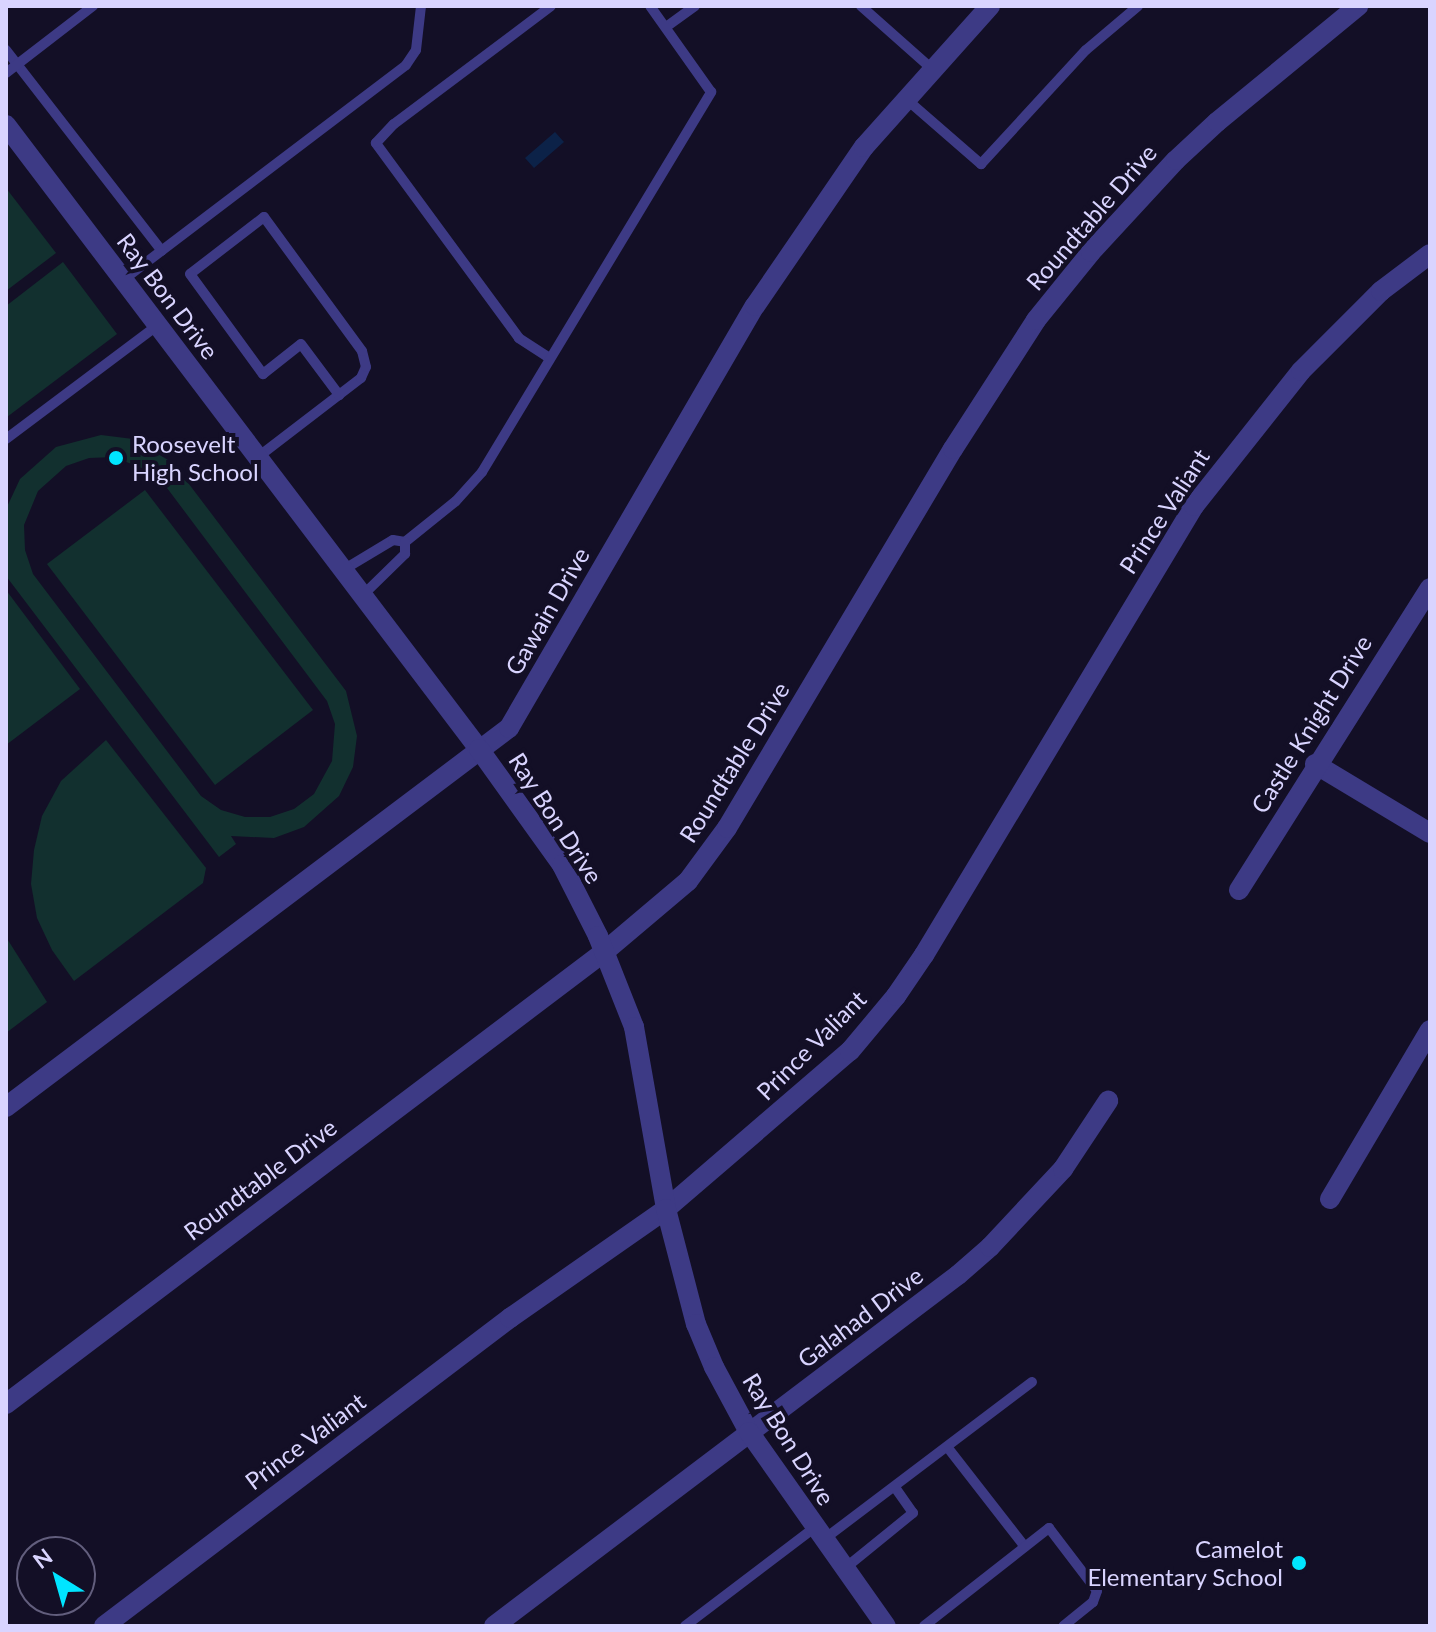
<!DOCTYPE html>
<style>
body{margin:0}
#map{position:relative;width:1436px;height:1632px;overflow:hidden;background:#130f26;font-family:Lato,sans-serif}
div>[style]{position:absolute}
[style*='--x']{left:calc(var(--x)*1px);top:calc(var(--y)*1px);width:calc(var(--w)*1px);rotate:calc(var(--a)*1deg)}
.green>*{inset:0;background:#12302f}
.water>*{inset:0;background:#0c2248}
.service>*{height:10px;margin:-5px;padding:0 5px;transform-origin:5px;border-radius:5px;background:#3d3a85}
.minor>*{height:20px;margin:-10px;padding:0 10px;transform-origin:10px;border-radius:10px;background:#3d3a85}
.tertiary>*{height:20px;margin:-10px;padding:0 10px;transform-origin:10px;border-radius:10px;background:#3d3a85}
.dots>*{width:22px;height:22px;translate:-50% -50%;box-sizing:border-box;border:4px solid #130f26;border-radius:50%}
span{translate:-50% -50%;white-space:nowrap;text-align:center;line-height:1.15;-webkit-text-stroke:8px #130f26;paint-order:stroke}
.street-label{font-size:24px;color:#d9d4ff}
.poi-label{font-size:24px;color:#d9d4ff}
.left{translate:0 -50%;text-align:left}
.right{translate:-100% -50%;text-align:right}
.frame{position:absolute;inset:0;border:8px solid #d9d4ff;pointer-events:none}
.north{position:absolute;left:16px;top:1536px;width:80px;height:80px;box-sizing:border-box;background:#130f26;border:2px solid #625e7d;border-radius:50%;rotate:323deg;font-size:22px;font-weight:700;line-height:32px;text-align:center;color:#d9d4ff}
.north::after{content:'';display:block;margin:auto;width:28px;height:36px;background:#00e5ff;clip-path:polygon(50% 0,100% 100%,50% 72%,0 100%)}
</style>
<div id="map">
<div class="green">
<div style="clip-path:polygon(6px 188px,56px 253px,6px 291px)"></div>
<div style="clip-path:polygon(63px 262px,117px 334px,7px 417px,6px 306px)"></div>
<div style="clip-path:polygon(evenodd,101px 435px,133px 439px,173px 463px,346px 691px,357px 736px,353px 767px,339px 796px,304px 827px,274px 838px,231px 836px,236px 844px,219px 857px,6px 576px,6px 509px,20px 479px,56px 447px,101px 435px,114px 457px,149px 471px,167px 488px,327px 701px,335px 724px,332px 761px,314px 794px,294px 809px,270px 817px,245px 817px,221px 810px,201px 796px,33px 574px,25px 550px,24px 525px,38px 491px,66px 466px,89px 458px,114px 457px)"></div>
<div style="clip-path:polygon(145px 490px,313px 710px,215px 785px,47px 564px)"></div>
<div style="clip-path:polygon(6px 590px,80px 689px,6px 745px)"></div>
<div style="clip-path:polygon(106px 740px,206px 868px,203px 883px,74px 981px,52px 950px,37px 918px,31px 884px,34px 850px,42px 816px,61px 781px)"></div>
<div style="clip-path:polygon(6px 937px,47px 1002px,6px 1033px)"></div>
</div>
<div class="water">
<div style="clip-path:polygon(555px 132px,564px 142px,534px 168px,525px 158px)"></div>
</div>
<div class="service">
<div style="--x:861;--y:6;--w:95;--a:41.6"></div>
<div style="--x:666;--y:27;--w:36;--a:-36"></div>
<div style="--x:6;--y:50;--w:254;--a:52.2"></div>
<div style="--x:6;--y:73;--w:110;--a:-37.6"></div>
<div style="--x:905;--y:98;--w:101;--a:41"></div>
<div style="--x:981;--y:164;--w:155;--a:-47.4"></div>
<div style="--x:1086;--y:50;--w:68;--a:-40.2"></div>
<div style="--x:123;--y:280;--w:355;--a:-37.2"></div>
<div style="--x:406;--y:65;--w:18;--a:-56"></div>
<div style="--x:416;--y:50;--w:44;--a:-83.5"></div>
<div style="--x:548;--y:357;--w:35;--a:-147"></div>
<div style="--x:519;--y:338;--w:242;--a:-126.3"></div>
<div style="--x:376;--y:143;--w:26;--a:-47"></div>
<div style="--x:394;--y:124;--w:196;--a:-36.9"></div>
<div style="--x:6;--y:439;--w:190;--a:-36.9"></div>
<div style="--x:258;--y:457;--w:130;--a:-37.5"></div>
<div style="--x:361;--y:378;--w:12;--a:-66"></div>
<div style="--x:366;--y:367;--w:16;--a:-104"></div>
<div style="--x:362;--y:351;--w:166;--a:-126.2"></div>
<div style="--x:264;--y:217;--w:93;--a:142.4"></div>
<div style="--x:190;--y:274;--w:124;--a:53.9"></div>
<div style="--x:263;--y:374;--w:48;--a:-38.3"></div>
<div style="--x:301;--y:344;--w:64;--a:53.3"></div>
<div style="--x:343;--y:570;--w:58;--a:-31"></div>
<div style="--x:393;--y:540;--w:12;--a:9"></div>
<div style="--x:405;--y:542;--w:65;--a:-38.8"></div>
<div style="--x:456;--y:501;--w:39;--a:-48"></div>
<div style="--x:482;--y:472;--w:444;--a:-58.9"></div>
<div style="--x:711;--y:92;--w:105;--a:-125.3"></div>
<div style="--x:363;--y:595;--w:59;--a:-44.3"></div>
<div style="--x:405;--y:554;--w:12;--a:-90"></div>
<div style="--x:948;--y:1448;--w:125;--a:52.1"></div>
<div style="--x:823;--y:1540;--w:262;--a:-37.1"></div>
<div style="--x:844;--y:1569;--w:89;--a:-39.1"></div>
<div style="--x:913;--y:1513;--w:32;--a:-125"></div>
<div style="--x:685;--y:1626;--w:162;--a:-37.2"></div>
<div style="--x:924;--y:1626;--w:159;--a:-38.1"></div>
<div style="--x:1049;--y:1528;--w:79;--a:52.7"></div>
<div style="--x:1097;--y:1591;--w:12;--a:110"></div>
<div style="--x:1093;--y:1602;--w:38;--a:141"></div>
</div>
<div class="minor">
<div style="--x:1315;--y:764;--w:134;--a:31"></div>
<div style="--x:1239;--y:890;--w:357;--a:-57.7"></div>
<div style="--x:6;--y:1107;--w:630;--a:-37"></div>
<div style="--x:509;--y:728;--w:488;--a:-59.8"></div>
<div style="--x:755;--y:306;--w:193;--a:-55.6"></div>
<div style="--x:864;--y:147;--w:189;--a:-48.2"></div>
<div style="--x:1330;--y:1199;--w:196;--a:-59.4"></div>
<div style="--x:6;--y:1404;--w:750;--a:-37.08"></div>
<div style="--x:604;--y:952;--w:110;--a:-40.2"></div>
<div style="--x:688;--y:881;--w:66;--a:-53.7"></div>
<div style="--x:727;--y:828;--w:441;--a:-59.2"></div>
<div style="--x:953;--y:449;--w:153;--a:-57.2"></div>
<div style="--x:1036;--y:320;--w:87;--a:-51"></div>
<div style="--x:1091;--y:252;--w:125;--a:-47.3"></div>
<div style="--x:1176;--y:160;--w:56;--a:-42.8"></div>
<div style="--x:1217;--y:122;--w:183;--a:-39.4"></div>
<div style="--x:104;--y:1626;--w:510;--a:-37.18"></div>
<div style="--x:510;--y:1318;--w:190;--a:-34.9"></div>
<div style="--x:666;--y:1209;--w:243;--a:-40.7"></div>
<div style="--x:850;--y:1051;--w:72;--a:-50.1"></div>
<div style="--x:896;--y:996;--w:50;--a:-55.7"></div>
<div style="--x:924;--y:955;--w:524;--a:-58.98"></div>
<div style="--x:1194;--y:506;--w:172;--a:-51.6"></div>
<div style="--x:1301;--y:371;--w:113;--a:-45"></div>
<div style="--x:1381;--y:291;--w:61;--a:-37.1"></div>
<div style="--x:494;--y:1626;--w:582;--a:-37.11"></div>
<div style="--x:958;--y:1275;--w:43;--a:-41.2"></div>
<div style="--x:990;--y:1247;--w:107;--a:-46.9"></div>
<div style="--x:1063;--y:1169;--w:82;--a:-56.5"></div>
</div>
<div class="tertiary">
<div style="--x:6;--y:125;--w:783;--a:52.84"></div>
<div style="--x:479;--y:749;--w:143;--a:54.4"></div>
<div style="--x:562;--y:865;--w:80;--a:63.1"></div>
<div style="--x:598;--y:936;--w:98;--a:68.4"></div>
<div style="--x:634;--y:1027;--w:185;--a:80"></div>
<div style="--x:666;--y:1209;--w:119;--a:75.4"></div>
<div style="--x:696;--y:1324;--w:47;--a:67.3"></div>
<div style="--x:714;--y:1367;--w:74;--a:61.7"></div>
<div style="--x:749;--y:1432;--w:237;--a:54.8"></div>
</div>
<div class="dots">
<div style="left:116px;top:458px;background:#00e5ff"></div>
<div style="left:1299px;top:1563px;background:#00e5ff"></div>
</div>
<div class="street-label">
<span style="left:1091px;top:217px;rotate:-49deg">Roundtable Drive</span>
<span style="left:168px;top:296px;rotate:53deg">Ray Bon Drive</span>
<span style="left:1164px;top:511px;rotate:-57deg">Prince Valiant</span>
<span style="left:547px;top:611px;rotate:-60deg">Gawain Drive</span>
<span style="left:1311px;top:724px;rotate:-58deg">Castle Knight Drive</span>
<span style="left:734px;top:762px;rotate:-58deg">Roundtable Drive</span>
<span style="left:556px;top:818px;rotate:57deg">Ray Bon Drive</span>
<span style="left:811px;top:1045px;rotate:-45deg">Prince Valiant</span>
<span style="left:260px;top:1179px;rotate:-37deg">Roundtable Drive</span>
<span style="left:860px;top:1317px;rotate:-37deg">Galahad Drive</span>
<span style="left:789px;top:1439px;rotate:58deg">Ray Bon Drive</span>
<span style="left:305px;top:1441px;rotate:-37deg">Prince Valiant</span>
</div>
<div class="poi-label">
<span class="left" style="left:132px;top:458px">Roosevelt<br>High School</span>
<span class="right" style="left:1283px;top:1563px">Camelot<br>Elementary School</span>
</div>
<div class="frame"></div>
<div class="north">N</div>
</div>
